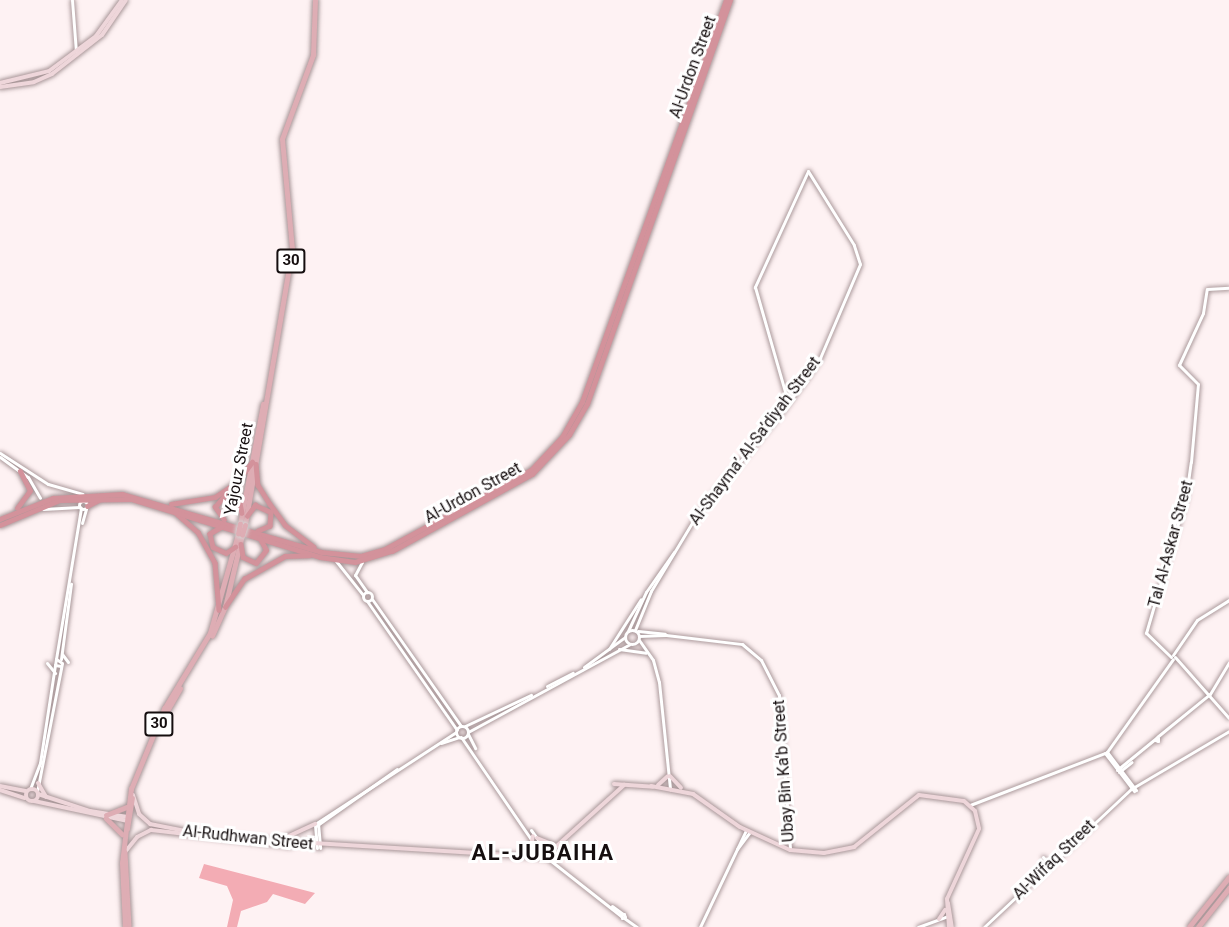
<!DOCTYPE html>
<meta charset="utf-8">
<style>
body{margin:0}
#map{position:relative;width:1229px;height:927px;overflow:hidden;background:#fef2f3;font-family:Roboto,sans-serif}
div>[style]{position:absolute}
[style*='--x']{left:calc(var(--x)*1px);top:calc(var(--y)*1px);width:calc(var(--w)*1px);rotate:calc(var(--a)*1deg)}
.green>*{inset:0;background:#f3acb4}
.roads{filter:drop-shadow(0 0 2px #a89698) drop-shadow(0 0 2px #a89698)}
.tertiary>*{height:3px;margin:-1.5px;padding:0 1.5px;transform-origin:1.5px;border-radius:1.5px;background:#fff}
.tertiary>.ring{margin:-1.5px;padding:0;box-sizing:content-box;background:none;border:3px solid #fff;border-radius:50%}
.secondary>*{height:4px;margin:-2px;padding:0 2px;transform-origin:2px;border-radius:2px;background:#eed6da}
.secondary>.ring{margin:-2px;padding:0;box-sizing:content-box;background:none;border:4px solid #eed6da;border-radius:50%}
.primary>*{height:4.5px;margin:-2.25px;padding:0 2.25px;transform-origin:2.25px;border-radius:2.25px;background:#deadb4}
.trunk>*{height:4.5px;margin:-2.25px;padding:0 2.25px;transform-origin:2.25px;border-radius:2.25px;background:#d3929b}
.bridges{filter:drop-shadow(0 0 2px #d5d4d4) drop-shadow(0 0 2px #d5d4d4)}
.primary-bridge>*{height:4.5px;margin:-2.25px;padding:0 2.25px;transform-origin:2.25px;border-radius:2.25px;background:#deadb4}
span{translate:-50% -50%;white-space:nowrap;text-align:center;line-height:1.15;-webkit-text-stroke:6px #fff;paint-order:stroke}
.shield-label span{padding:2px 4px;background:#fff;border:2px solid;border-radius:4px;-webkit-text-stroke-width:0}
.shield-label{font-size:15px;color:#150e0f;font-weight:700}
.street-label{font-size:16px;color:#150e0f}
.district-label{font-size:22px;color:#150e0f;font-weight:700;letter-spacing:1.5px}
</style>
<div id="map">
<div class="green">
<div style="clip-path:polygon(204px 864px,315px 893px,305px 904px,273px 894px,267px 902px,241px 911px,237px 927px,227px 927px,233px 900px,227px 886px,199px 878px)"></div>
</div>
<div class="roads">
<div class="tertiary">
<div style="--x:72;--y:0;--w:52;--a:85.6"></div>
<div style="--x:0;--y:453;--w:57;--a:32.9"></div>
<div style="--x:48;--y:484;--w:36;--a:16"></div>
<div style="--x:0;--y:457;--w:34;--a:36"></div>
<div style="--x:28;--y:477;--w:24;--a:60"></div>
<div class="ring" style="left:79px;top:501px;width:5px;height:5px"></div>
<div style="--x:43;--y:509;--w:37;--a:-3"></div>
<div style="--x:82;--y:523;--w:15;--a:-74"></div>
<div style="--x:336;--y:561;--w:43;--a:51.5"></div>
<div style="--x:362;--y:562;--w:15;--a:118"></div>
<div style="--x:355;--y:575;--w:21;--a:55"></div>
<div class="ring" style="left:363.5px;top:592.5px;width:6px;height:6px"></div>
<div style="--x:372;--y:599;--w:155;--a:55"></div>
<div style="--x:367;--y:601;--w:157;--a:55.1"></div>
<div class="ring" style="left:625px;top:630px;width:11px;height:11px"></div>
<div style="--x:635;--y:630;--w:42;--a:-67.7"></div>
<div style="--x:651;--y:591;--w:93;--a:-59"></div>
<div style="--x:699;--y:511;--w:130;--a:-50.3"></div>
<div style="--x:782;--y:411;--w:44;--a:-53.4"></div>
<div style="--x:808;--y:376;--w:22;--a:-56"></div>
<div style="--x:820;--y:358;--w:102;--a:-66.9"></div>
<div style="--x:860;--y:264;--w:20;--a:-108"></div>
<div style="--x:854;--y:245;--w:87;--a:-121.9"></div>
<div style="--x:808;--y:171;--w:128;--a:114.6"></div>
<div style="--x:755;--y:287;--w:120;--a:74"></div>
<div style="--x:628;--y:631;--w:43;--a:-65.2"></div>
<div style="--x:646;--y:592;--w:49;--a:-55"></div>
<div style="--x:638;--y:631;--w:27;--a:6"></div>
<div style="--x:639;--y:636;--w:27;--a:-2"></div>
<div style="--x:666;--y:635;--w:77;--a:6.8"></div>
<div style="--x:742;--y:644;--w:25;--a:40"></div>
<div style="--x:761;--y:660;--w:39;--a:63"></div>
<div style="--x:779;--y:695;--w:155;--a:85.9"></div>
<div style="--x:639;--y:640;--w:24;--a:55"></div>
<div style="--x:653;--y:660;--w:23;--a:75"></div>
<div style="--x:659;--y:682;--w:108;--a:84.1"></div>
<div style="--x:609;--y:649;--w:59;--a:-57.4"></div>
<div style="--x:619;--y:649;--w:27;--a:8"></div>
<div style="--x:62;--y:654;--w:10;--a:53"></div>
<div style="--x:1173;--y:655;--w:42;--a:-55.6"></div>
<div style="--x:1197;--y:620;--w:38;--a:-32"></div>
<div style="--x:1171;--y:657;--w:35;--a:-136"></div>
<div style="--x:1146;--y:633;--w:143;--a:-73.7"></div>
<div style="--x:1186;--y:496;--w:34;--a:-82"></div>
<div style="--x:1191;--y:462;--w:78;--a:-84.9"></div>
<div style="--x:1198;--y:384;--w:27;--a:-135"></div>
<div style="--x:1179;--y:365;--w:57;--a:-65.2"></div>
<div style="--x:1203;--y:313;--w:24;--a:-81"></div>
<div style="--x:1207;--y:289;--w:22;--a:-3"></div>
<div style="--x:1175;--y:657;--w:81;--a:48.5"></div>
<div style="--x:56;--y:659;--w:153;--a:-80.6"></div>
<div style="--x:61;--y:659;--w:76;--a:-82.4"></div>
<div style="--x:47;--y:663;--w:13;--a:51"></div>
<div style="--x:584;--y:667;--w:51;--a:-36.2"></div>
<div style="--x:547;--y:686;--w:29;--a:-27"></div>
<div class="ring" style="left:456px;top:726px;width:9px;height:9px"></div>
<div style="--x:465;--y:726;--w:73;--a:-25.2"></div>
<div style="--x:468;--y:732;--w:184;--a:-28.5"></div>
<div style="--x:468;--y:734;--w:16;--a:63"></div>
<div style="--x:461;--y:737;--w:138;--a:55.6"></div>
<div style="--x:1157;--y:737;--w:68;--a:-39.1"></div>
<div style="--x:1210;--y:694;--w:37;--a:-59"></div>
<div style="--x:1158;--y:738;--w:3;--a:90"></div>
<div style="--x:1158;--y:741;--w:3;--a:-162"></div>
<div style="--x:1155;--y:740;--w:2;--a:-63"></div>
<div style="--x:1156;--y:738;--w:2;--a:0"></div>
<div style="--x:441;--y:743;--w:19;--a:-18"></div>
<div style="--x:1107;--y:752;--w:48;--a:52.7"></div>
<div style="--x:1105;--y:753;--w:48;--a:52.7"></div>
<div style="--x:1117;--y:770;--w:49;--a:-39.2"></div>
<div style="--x:1119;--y:772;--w:16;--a:-38"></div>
<div style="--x:30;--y:789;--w:28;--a:-69"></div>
<div style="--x:40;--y:763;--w:99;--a:-81.3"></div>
<div style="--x:37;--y:792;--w:131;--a:-79"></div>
<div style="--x:62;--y:663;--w:7;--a:-146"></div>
<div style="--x:56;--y:659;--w:6;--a:99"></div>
<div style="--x:55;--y:665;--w:6;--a:9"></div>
<div style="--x:970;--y:805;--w:147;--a:-21.1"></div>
<div style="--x:1107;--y:752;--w:114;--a:-54.6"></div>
<div style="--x:318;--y:823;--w:25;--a:85"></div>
<div style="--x:316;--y:826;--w:99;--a:-35.1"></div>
<div style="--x:531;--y:830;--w:22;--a:54"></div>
<div style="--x:317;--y:848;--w:24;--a:-95"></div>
<div style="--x:315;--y:824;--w:168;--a:-33.1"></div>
<div style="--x:737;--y:849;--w:21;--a:-53"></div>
<div style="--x:546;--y:857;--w:95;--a:38.2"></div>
<div style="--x:1043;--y:857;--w:9;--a:49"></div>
<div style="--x:612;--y:906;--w:14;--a:36"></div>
<div style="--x:624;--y:914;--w:3;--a:72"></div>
<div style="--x:625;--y:917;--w:3;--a:162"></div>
<div style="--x:622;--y:918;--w:3;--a:-108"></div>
<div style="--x:621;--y:915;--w:3;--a:-18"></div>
<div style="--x:624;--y:918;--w:16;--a:35"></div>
<div style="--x:700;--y:927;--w:107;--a:-64.6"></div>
<div style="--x:918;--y:927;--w:33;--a:-20"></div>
<div style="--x:984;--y:927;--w:202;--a:-43.2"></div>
<div style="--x:1131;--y:789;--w:114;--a:-30.6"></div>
</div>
<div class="secondary">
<div style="--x:0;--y:83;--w:50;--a:-13.8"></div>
<div style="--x:49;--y:71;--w:59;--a:-36.7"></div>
<div style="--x:96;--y:36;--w:44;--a:-54.2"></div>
<div style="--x:0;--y:87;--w:34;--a:-8"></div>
<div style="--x:34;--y:82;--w:20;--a:-24"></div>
<div style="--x:52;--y:74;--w:63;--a:-38"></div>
<div style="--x:102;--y:35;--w:42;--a:-55.6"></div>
<div style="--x:670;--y:776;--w:16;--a:47"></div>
<div style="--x:38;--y:783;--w:16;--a:60"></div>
<div style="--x:614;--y:784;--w:39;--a:4"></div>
<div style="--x:658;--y:785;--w:13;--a:-42"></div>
<div style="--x:0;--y:786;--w:26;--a:11"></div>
<div style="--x:651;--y:786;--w:43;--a:10.8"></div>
<div style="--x:693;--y:794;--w:57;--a:35.1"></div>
<div style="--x:740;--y:827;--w:55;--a:24.7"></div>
<div style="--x:790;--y:850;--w:34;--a:5"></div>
<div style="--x:824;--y:853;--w:31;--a:-11"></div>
<div style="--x:854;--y:847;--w:83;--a:-38.7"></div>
<div style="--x:919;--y:795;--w:45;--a:7.6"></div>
<div style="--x:964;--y:801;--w:15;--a:42"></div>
<div style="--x:975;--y:811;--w:18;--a:77"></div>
<div style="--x:979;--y:829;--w:77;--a:114.6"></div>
<div style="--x:947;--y:899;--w:28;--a:86"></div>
<div class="ring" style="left:26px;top:789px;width:8px;height:8px"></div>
<div style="--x:0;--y:790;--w:26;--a:18"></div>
<div style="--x:38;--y:794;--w:55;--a:18.1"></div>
<div style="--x:90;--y:811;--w:38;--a:9"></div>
<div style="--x:133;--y:795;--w:20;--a:72"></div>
<div style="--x:139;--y:814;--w:15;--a:42"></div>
<div style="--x:150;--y:824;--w:67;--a:11.1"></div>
<div style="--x:216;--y:837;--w:326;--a:3.5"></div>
<div style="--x:34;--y:801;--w:96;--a:12"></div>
<div style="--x:537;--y:838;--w:18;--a:22"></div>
<div style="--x:278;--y:841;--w:41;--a:-24.7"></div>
<div class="ring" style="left:538.5px;top:848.5px;width:5px;height:5px"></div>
<div style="--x:125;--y:852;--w:19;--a:-51"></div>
<div style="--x:137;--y:837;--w:16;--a:-27"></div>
<div style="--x:151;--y:830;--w:141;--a:6.5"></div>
<div style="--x:530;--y:854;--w:18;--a:-81"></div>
<div style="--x:548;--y:854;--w:103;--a:-42.2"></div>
<div style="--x:948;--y:903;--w:24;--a:81"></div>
<div style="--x:939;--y:919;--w:11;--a:-56"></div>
</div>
<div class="primary">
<div style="--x:240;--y:524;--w:122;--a:-79.1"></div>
<div style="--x:245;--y:525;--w:280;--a:-80.3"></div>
<div style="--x:292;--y:249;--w:110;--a:-95.2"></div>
<div style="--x:282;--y:139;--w:90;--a:-69.7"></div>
<div style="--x:313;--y:55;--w:55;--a:-87.9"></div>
<div style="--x:212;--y:636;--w:32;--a:-66"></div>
<div style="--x:225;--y:607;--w:74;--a:-76.7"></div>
<div style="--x:163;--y:718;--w:34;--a:-60"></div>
<div style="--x:106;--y:815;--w:22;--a:-21"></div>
<div style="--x:106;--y:818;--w:23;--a:45"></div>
<div style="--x:127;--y:829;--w:31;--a:-81"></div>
<div style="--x:125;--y:852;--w:75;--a:86.9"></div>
<div style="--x:125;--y:927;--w:64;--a:-92.7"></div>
<div style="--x:122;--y:863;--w:75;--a:-83.1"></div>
<div style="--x:131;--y:789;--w:87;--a:-67.6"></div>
<div style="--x:164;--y:709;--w:89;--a:-58.8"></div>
<div style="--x:210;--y:633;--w:103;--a:-74.2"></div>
<div style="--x:1189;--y:927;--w:64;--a:-51.3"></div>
<div style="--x:1198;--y:927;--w:50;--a:-51.5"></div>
</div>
<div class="trunk">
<div style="--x:256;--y:464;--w:21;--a:85"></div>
<div style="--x:258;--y:485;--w:22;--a:58"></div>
<div style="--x:270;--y:504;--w:26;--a:54"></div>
<div style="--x:285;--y:525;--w:36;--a:37"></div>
<div style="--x:171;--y:504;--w:45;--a:-9"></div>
<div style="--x:215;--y:497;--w:27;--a:-34"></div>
<div style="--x:237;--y:482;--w:25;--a:-53"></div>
<div style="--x:87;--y:506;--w:16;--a:-27"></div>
<div style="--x:17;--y:508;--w:21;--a:-53"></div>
<div style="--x:30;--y:491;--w:22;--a:-117"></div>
<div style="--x:177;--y:514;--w:28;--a:41"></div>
<div style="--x:198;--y:532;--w:35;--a:61"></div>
<div style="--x:215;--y:563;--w:47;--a:85.1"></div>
<div style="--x:247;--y:516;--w:14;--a:-54"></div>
<div style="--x:255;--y:505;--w:17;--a:24"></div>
<div style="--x:271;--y:512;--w:14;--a:94"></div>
<div style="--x:270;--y:526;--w:13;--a:157"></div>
<div style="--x:0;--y:519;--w:57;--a:-21.6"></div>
<div style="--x:53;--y:498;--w:69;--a:-3.3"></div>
<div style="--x:122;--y:494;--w:207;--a:16.2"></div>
<div style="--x:321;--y:552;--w:40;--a:5.7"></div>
<div style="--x:361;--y:556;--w:25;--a:-16"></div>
<div style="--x:385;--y:549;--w:166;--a:-28.4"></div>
<div style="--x:531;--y:470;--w:45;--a:-46.8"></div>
<div style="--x:562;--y:437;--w:40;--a:-60.3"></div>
<div style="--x:582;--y:402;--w:427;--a:-70.3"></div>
<div style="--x:224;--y:520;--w:16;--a:-125"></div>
<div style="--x:215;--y:507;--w:16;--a:-50"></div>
<div style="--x:225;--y:495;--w:14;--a:12"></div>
<div style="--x:239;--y:498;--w:15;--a:79"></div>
<div style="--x:0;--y:525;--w:65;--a:-22.6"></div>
<div style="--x:60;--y:500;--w:72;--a:-0.8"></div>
<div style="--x:132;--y:499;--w:197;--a:17.1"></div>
<div style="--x:320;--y:557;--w:35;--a:8"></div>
<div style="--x:355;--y:562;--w:39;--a:-17"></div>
<div style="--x:392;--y:551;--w:160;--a:-28.8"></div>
<div style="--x:532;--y:474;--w:54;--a:-46.5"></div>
<div style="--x:569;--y:435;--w:36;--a:-60"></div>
<div style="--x:587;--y:404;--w:429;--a:-70.5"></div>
<div style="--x:222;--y:527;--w:14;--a:150"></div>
<div style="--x:210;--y:534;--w:13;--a:77"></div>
<div style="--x:213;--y:547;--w:14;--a:25"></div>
<div style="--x:226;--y:553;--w:11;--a:-34"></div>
<div style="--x:241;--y:544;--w:13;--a:81"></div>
<div style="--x:243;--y:557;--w:14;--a:25"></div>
<div style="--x:256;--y:563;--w:16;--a:-52"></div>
<div style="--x:266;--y:550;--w:13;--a:-119"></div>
<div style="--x:225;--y:607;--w:34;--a:-56"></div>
<div style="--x:244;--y:579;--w:47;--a:-29.3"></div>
<div style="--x:285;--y:556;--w:24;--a:-2"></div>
</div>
</div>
<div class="bridges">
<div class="primary-bridge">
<div style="--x:238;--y:534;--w:10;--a:-79"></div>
<div style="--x:242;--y:535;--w:10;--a:-73"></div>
</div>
</div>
<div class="shield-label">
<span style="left:291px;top:261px">30</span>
<span style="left:159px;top:724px">30</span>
</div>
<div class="street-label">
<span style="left:693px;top:67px;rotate:-70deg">Al-Urdon Street</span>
<span style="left:755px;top:441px;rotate:-53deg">Al-Shayma’ Al-Sa’diyah Street</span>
<span style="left:239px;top:469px;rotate:-79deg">Yajouz Street</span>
<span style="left:473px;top:493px;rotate:-29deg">Al-Urdon Street</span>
<span style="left:1171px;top:544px;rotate:-75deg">Tal Al-Askar Street</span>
<span style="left:784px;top:771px;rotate:-94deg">Ubay Bin Ka‘b Street</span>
<span style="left:248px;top:838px;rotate:6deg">Al-Rudhwan Street</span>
<span style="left:1054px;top:860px;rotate:-44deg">Al-Wifaq Street</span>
</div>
<div class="district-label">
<span style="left:543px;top:853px">AL-JUBAIHA</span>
</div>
</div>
